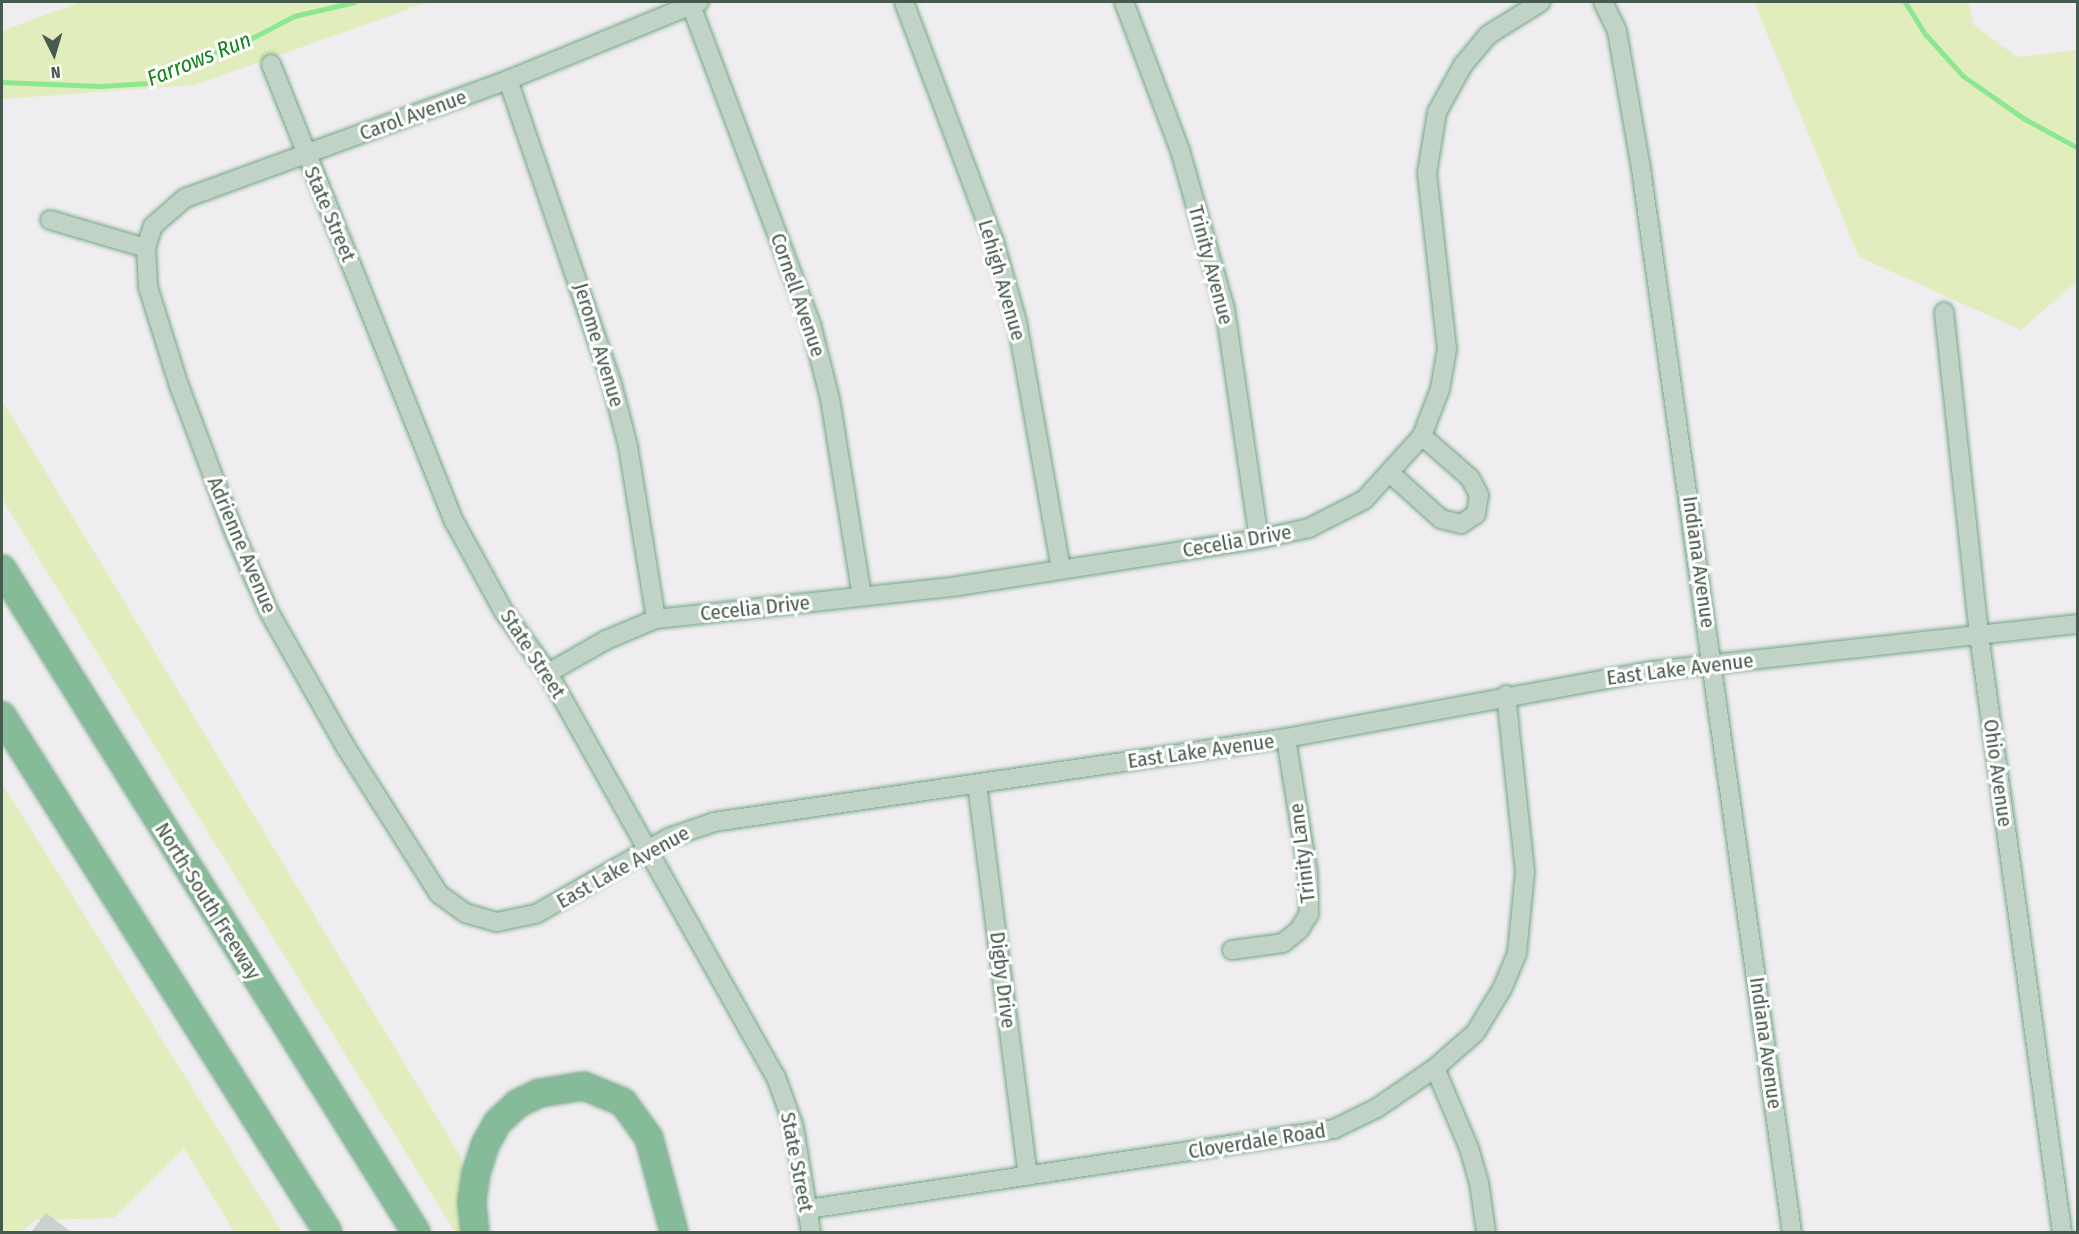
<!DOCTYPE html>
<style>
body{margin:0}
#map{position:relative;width:2079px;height:1234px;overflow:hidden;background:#f0edf0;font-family:"Fira Sans Condensed",sans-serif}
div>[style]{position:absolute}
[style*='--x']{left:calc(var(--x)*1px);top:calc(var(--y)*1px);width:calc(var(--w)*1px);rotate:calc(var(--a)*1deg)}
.green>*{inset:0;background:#e1edbc}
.stream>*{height:5px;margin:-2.5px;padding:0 2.5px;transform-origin:2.5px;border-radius:2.5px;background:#8be891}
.building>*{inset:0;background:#cad2cf}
.roads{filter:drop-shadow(0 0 2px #72a686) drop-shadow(0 0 2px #72a686)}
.minor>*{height:18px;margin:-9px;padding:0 9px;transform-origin:9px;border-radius:9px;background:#c1d2c6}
.highway>*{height:26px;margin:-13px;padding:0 13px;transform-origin:13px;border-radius:13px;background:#86bb9a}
span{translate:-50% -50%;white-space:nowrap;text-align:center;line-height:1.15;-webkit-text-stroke:6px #fff;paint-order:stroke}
.street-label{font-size:21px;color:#465a4d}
.water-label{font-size:22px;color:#118518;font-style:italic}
.frame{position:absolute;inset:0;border:3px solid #465a4d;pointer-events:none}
.north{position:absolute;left:24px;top:24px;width:60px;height:60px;-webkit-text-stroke:4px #fff;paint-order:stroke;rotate:175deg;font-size:16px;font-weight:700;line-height:24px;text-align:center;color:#465a4d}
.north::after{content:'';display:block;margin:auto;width:21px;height:27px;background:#465a4d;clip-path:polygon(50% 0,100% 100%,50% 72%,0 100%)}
</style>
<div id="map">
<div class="green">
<div style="clip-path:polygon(80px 2px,429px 2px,195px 85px,2px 99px,2px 31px)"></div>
<div style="clip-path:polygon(1754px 2px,1968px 2px,1974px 25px,2017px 57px,2077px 50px,2077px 281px,2021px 330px,1859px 257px)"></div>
<div style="clip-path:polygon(2px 400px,461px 1157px,466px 1232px,455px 1232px,2px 499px)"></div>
<div style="clip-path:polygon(2px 783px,282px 1232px,234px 1232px,184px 1148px,114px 1218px,35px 1220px,21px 1232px,2px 1232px)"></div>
</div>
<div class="stream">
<div style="--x:1905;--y:2;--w:39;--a:58"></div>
<div style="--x:1926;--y:35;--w:55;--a:47.9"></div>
<div style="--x:1963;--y:76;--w:73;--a:35"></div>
<div style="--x:2023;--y:118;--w:63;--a:28.6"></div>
<div style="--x:2;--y:82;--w:98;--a:2.3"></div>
<div style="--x:100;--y:86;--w:48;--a:-3.6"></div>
<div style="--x:148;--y:83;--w:51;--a:-30.6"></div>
<div style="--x:192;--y:57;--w:42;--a:-12.4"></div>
<div style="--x:233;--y:48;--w:69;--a:-27.7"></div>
<div style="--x:294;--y:16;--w:62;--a:-13.1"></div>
</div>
<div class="building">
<div style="clip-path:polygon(46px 1213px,71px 1232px,31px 1232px)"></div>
</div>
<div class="roads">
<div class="minor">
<div style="--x:699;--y:2;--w:206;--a:157.8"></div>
<div style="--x:508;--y:80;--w:344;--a:159.9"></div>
<div style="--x:185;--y:198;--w:43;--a:138.8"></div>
<div style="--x:153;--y:226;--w:23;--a:108"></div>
<div style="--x:146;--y:248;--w:39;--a:87"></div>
<div style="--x:148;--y:287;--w:101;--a:72.6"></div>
<div style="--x:178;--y:383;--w:159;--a:69.4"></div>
<div style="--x:234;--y:532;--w:87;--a:66.4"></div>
<div style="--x:269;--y:612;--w:154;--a:60.4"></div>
<div style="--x:345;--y:746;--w:175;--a:57.6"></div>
<div style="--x:439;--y:894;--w:32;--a:36"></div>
<div style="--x:465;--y:913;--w:33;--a:16"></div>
<div style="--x:497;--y:922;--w:40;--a:-12"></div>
<div style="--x:536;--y:914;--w:152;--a:-29.9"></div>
<div style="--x:668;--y:838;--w:49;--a:-19.2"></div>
<div style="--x:714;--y:822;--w:578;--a:-8.35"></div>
<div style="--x:1286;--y:738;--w:371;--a:-10.4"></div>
<div style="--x:1651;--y:671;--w:430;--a:-6.3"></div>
<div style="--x:904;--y:2;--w:255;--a:69.4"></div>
<div style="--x:994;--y:241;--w:84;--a:74.1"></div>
<div style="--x:1017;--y:322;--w:251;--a:79.9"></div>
<div style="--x:1124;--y:2;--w:158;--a:69.3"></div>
<div style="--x:1180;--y:150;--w:165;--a:74.2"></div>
<div style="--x:1225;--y:309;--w:232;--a:81.6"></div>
<div style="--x:1603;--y:2;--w:32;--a:64"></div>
<div style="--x:1617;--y:31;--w:140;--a:80.1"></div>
<div style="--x:1641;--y:169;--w:1074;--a:81.92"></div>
<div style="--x:691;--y:5;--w:341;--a:69.4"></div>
<div style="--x:811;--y:324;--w:77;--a:75.8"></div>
<div style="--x:830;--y:399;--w:200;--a:80.8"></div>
<div style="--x:271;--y:64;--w:495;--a:68.2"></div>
<div style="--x:455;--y:523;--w:102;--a:61.2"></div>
<div style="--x:504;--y:612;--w:75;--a:54.2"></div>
<div style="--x:548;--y:673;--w:464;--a:60.6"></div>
<div style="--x:776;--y:1077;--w:53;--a:70.2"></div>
<div style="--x:794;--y:1127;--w:106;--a:80.8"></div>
<div style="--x:508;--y:80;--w:321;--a:71.1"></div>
<div style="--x:612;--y:384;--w:64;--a:75.5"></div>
<div style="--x:628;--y:446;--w:175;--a:80.8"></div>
<div style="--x:50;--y:220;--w:100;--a:16.3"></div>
<div style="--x:1944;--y:312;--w:325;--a:83.8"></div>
<div style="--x:1979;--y:635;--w:603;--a:82.08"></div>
<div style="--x:1391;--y:474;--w:67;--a:42"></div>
<div style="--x:1441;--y:519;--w:21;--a:14"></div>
<div style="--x:1461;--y:524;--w:18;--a:-34"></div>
<div style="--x:1476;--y:514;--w:19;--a:-81"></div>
<div style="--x:1479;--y:495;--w:19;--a:-118"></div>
<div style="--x:1470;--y:478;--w:64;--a:-138.8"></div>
<div style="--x:548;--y:673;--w:67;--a:-29.6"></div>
<div style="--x:606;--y:640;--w:54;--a:-22.8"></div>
<div style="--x:656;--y:619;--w:304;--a:-6.2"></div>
<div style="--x:958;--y:586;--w:305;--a:-8.9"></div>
<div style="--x:1259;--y:539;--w:51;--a:-12.4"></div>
<div style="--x:1309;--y:528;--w:62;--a:-27"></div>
<div style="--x:1364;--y:500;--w:86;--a:-47.8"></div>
<div style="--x:1422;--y:436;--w:50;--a:-69"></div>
<div style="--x:1440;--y:389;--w:41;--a:-80.1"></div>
<div style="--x:1447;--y:349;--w:177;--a:-96.5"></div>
<div style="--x:1427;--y:173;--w:62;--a:-80.7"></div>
<div style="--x:1437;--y:112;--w:54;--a:-61"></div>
<div style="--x:1463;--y:65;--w:39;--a:-50"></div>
<div style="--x:1488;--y:35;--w:62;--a:-31.9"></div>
<div style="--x:977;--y:784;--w:395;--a:82.6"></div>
<div style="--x:1232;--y:950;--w:51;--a:-7.8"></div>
<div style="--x:1283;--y:943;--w:21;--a:-39"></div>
<div style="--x:1299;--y:930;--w:19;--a:-58"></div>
<div style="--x:1309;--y:914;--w:41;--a:-91.4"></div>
<div style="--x:1308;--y:873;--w:137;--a:-99.3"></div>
<div style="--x:1435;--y:1068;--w:87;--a:67"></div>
<div style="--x:1469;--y:1148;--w:35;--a:74"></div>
<div style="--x:1479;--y:1182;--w:50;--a:82"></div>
<div style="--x:808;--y:1209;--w:532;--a:-8.65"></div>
<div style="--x:1334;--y:1129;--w:48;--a:-26"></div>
<div style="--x:1377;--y:1108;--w:70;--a:-34.6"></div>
<div style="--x:1435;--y:1068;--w:53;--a:-41.2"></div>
<div style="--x:1475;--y:1033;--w:52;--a:-58.5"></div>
<div style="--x:1502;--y:989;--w:39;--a:-67"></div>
<div style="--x:1517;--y:953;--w:81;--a:-84.4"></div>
<div style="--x:1525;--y:872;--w:178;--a:-96.1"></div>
</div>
<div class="highway">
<div style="--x:2;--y:569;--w:782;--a:58.02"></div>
<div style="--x:2;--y:716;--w:610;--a:57.72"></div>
<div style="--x:475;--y:1232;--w:31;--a:-96"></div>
<div style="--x:472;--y:1201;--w:28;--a:-82"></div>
<div style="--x:476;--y:1173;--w:29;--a:-72"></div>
<div style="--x:485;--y:1145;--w:26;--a:-61"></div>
<div style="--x:498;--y:1122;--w:26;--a:-43"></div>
<div style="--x:517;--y:1104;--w:25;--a:-26"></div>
<div style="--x:540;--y:1093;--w:45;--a:-9"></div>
<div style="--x:584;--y:1086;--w:42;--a:22.3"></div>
<div style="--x:623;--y:1102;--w:44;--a:54.2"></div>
<div style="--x:649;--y:1138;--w:97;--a:75.1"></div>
</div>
</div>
<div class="street-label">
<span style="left:413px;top:115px;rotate:-20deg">Carol Avenue</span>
<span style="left:330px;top:214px;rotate:67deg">State Street</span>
<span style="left:1211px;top:265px;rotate:75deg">Trinity Avenue</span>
<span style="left:1002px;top:280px;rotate:74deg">Lehigh Avenue</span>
<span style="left:798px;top:295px;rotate:71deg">Cornell Avenue</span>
<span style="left:599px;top:345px;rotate:73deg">Jerome Avenue</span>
<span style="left:1237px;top:541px;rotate:-10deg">Cecelia Drive</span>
<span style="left:242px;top:545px;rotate:67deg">Adrienne Avenue</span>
<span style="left:1699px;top:562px;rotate:82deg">Indiana Avenue</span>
<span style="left:755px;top:608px;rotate:-6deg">Cecelia Drive</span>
<span style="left:533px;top:654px;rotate:57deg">State Street</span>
<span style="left:1680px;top:669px;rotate:-7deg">East Lake Avenue</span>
<span style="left:1201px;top:751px;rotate:-8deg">East Lake Avenue</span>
<span style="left:1998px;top:773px;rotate:82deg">Ohio Avenue</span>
<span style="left:1302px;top:853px;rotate:-97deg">Trinity Lane</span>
<span style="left:623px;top:867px;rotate:-29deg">East Lake Avenue</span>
<span style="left:208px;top:901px;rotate:58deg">North-South Freeway</span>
<span style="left:1003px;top:980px;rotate:83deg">Digby Drive</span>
<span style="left:1766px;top:1043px;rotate:82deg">Indiana Avenue</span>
<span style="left:1257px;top:1141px;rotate:-9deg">Cloverdale Road</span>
<span style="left:797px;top:1162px;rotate:79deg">State Street</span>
</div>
<div class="water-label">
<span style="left:199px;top:59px;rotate:-22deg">Farrows Run</span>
</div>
<div class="frame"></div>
<div class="north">N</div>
</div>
